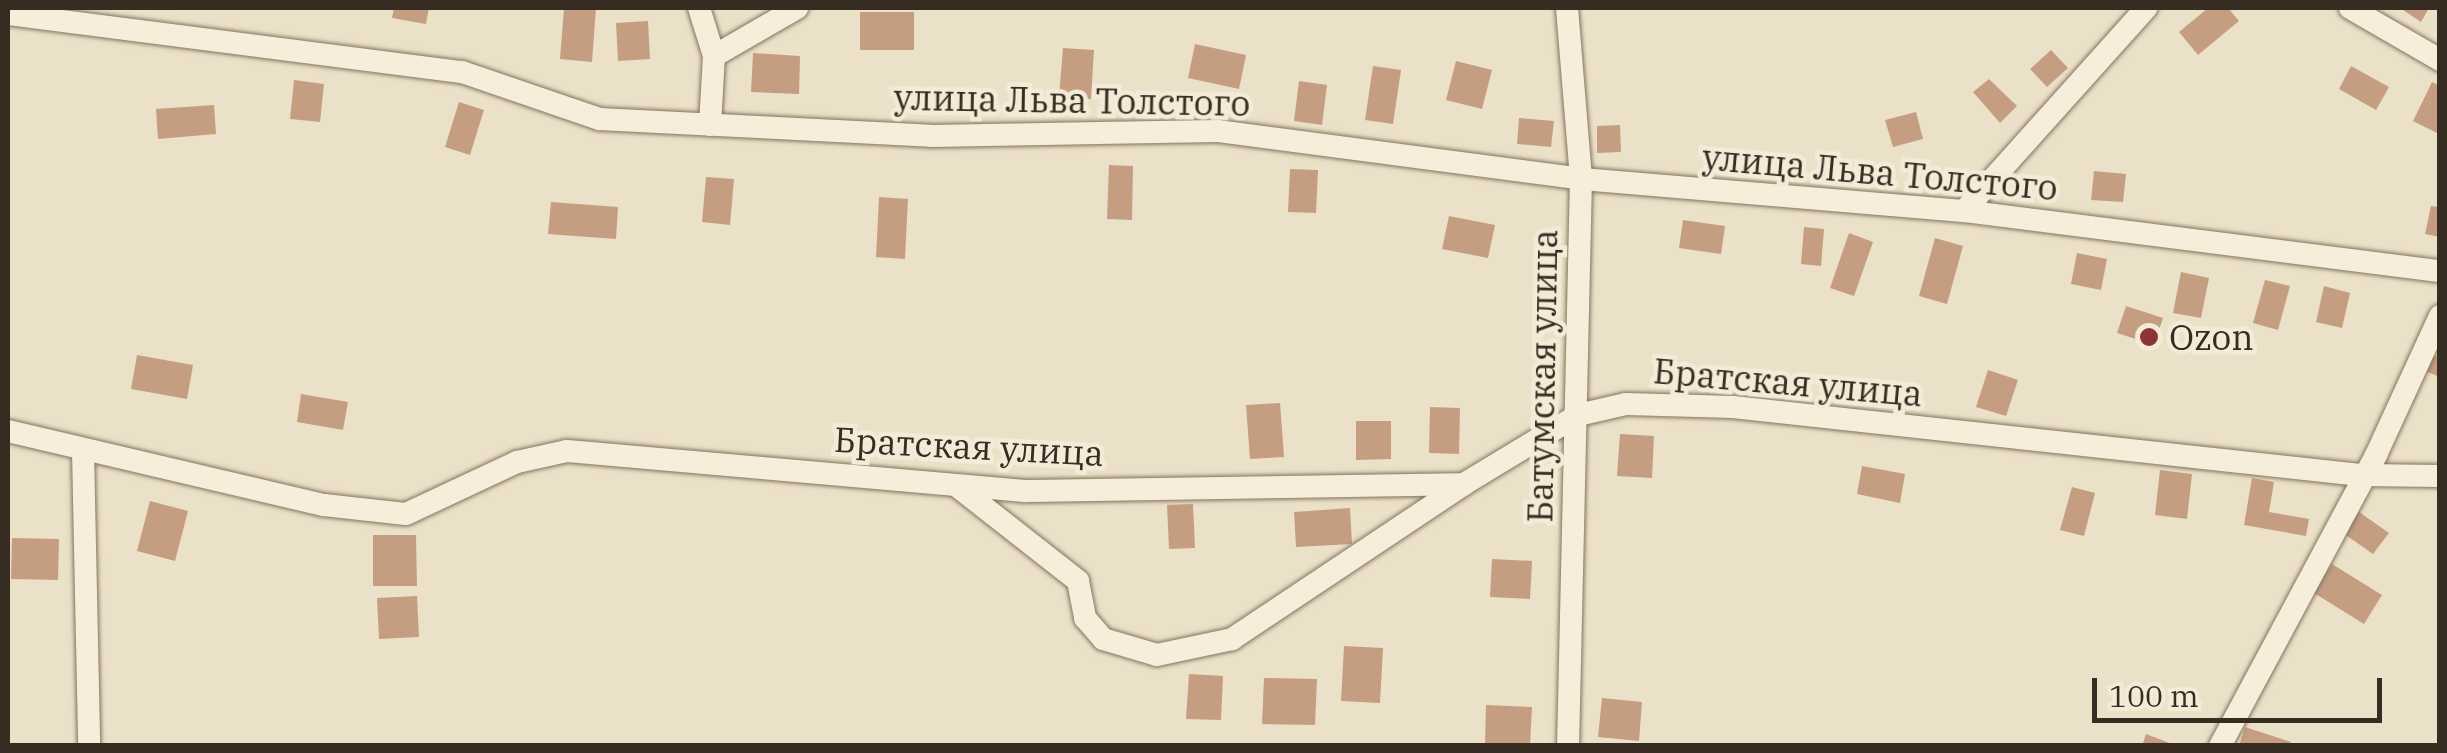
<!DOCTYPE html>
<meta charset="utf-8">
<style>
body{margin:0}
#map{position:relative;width:2447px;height:753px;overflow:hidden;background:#ebe1c8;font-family:"IBM Plex Serif",serif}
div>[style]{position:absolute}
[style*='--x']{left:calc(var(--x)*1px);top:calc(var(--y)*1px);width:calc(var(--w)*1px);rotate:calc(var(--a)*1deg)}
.building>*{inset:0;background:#c59e82}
.roads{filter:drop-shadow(0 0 2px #85735f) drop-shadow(0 0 2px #85735f)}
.minor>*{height:22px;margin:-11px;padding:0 11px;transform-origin:11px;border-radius:11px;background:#f6eedb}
.dots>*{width:28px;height:28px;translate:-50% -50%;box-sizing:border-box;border:5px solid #f3ebd7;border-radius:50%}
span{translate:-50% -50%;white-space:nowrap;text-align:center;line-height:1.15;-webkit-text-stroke:9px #f3ebd7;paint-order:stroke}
.street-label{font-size:35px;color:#372c21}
.poi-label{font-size:35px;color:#372c21}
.left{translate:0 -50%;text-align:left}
.frame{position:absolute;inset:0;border:10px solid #372c21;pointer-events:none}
.scale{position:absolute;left:2092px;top:678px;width:290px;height:45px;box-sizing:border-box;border:5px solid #372c21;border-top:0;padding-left:12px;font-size:30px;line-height:35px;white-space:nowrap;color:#372c21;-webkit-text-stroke:8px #f3ebd7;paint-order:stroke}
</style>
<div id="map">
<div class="building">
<div style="clip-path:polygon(394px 8px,429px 8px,426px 24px,392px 18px)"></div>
<div style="clip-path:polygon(564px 8px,596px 8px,592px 62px,560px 59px)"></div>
<div style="clip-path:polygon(2208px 8px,2228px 8px,2239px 21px,2198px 55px,2179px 32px)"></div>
<div style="clip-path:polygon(2400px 8px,2429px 8px,2421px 22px)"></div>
<div style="clip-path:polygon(860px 12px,914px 12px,914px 50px,860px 50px)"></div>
<div style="clip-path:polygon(648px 21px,650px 59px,618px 61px,616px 23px)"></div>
<div style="clip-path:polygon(1195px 44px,1246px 55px,1239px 89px,1188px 78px)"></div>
<div style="clip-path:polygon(1063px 48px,1094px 50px,1091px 99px,1059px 97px)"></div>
<div style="clip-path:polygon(2051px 50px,2068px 68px,2047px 87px,2030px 69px)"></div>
<div style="clip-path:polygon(753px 53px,800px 56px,799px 94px,751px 92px)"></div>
<div style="clip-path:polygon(1456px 61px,1492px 70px,1482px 109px,1446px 100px)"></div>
<div style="clip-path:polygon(1373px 66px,1401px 70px,1393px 124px,1365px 120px)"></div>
<div style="clip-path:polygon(2351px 66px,2389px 87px,2376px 110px,2339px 89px)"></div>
<div style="clip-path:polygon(1989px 79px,2017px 106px,2000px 123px,1973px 92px)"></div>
<div style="clip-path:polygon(294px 80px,324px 84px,320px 122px,290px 119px)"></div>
<div style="clip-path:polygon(1299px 81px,1327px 85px,1322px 125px,1294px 121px)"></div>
<div style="clip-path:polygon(2432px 82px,2440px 86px,2437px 133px,2413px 121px)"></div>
<div style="clip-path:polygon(459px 102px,484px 110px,470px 155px,445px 147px)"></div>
<div style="clip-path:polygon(214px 105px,216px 134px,158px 139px,156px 109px)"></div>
<div style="clip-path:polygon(1916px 112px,1923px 139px,1893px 147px,1885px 120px)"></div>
<div style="clip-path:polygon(1519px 118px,1554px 121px,1551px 147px,1517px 144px)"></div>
<div style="clip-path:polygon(1620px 125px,1621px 152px,1597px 153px,1597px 126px)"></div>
<div style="clip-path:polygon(1109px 165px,1133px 166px,1132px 220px,1107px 219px)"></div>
<div style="clip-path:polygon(1290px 169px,1318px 170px,1316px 213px,1288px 212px)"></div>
<div style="clip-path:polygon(2094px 171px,2126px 174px,2123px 202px,2091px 200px)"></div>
<div style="clip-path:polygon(706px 177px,734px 179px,730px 225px,702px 222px)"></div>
<div style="clip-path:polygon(879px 197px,908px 199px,905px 259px,876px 257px)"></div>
<div style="clip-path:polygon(551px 202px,618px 207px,616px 239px,548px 234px)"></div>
<div style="clip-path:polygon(2431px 206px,2440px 207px,2440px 237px,2425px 234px)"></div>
<div style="clip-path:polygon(1449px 216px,1495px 225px,1488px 258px,1442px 249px)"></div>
<div style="clip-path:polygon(1683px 220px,1725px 226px,1721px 254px,1679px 248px)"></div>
<div style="clip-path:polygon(1804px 227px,1824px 229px,1821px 266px,1801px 264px)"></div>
<div style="clip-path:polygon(1849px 233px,1873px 242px,1854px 296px,1830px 288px)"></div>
<div style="clip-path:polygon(1935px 238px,1963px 246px,1947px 304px,1919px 296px)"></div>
<div style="clip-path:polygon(2077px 253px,2107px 259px,2101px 290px,2071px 284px)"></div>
<div style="clip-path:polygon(2181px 272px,2209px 278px,2201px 318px,2173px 313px)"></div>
<div style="clip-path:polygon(2265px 280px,2290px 286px,2278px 330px,2253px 323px)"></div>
<div style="clip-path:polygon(2324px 286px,2350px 293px,2342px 328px,2316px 322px)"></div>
<div style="clip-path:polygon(2126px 306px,2163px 318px,2154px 345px,2117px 333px)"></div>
<div style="clip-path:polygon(137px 355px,193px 365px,187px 399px,131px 389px)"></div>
<div style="clip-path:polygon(2432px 355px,2440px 358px,2440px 377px,2425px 371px)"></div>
<div style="clip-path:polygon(1988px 370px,2018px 380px,2006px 416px,1976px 407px)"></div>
<div style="clip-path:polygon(301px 394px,348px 402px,343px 430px,297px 422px)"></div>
<div style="clip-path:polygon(1280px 403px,1284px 457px,1250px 459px,1246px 405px)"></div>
<div style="clip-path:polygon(1430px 407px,1460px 408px,1459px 454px,1429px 453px)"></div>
<div style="clip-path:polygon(1356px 421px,1391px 421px,1391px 459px,1356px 460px)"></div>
<div style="clip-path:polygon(1620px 434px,1654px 436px,1652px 478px,1617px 476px)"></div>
<div style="clip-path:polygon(1862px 466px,1905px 474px,1900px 503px,1857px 494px)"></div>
<div style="clip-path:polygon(2160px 470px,2192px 474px,2187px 519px,2155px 515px)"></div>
<div style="clip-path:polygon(2252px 478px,2274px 482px,2269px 512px,2309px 519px,2306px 536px,2244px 525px)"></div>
<div style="clip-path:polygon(2072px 487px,2095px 493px,2084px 536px,2060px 530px)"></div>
<div style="clip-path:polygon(150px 501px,188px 511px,175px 561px,137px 551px)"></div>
<div style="clip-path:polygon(1193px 504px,1195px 548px,1169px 549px,1167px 505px)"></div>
<div style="clip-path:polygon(1350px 508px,1352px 544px,1296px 547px,1294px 512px)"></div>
<div style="clip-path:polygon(2359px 512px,2389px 533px,2373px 554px,2343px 533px)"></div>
<div style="clip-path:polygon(373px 535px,416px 535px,417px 586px,373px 586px)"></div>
<div style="clip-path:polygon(12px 538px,59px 539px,58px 580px,11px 579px)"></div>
<div style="clip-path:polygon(1492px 559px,1532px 561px,1530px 599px,1490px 597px)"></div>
<div style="clip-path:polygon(2332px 564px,2382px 595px,2364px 624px,2314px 593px)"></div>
<div style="clip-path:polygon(417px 596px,419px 637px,379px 639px,377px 598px)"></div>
<div style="clip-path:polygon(1344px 646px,1383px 648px,1380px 703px,1341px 701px)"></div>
<div style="clip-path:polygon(1189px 674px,1223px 676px,1221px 720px,1186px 719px)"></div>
<div style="clip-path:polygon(1264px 678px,1317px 679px,1315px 725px,1262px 724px)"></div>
<div style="clip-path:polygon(1602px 698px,1642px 702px,1639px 741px,1598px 737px)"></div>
<div style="clip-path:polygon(1486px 705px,1532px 707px,1530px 746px,1485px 746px)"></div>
<div style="clip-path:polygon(2245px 727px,2291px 742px,2290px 746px,2239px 746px)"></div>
<div style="clip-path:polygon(2146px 734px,2175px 745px,2175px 746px,2142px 746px)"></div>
</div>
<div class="roads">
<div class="minor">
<div style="--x:699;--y:8;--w:50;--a:72.6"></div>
<div style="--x:1567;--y:8;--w:172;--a:85.3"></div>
<div style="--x:1581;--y:179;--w:567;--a:91.31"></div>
<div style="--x:2350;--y:8;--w:104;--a:30"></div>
<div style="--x:8;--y:14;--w:458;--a:7.3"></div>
<div style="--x:462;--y:72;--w:145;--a:18.9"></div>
<div style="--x:599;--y:119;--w:332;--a:2.9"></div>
<div style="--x:931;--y:136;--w:287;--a:-1"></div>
<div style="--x:1218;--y:131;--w:366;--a:7.5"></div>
<div style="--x:1581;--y:179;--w:384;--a:4.8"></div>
<div style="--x:1964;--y:211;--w:480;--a:7.2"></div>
<div style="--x:710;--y:125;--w:69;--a:-86.7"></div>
<div style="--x:714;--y:56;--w:96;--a:-30"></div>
<div style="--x:1964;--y:211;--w:273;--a:-48.1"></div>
<div style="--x:8;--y:431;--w:325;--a:13.2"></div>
<div style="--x:324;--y:505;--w:82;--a:6.3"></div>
<div style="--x:406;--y:514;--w:123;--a:-25.1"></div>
<div style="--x:517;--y:462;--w:51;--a:-12.4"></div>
<div style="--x:567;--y:451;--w:460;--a:5"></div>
<div style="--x:1025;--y:491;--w:439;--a:-0.9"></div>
<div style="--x:1464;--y:484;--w:133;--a:-31.2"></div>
<div style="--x:1578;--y:415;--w:49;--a:-12.9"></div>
<div style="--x:1626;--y:404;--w:107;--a:1.6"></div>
<div style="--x:1733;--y:407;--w:631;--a:6.19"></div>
<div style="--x:2360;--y:475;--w:80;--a:0.7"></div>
<div style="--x:83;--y:450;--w:296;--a:88.8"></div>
<div style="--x:957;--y:486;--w:154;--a:38.1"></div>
<div style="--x:1078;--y:581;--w:38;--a:79"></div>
<div style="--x:1085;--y:618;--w:28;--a:49"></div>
<div style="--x:1103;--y:639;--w:56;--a:16.5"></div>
<div style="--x:1157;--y:655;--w:77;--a:-12"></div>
<div style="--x:1232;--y:639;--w:279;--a:-33.7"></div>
<div style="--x:2220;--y:746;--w:330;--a:-61.8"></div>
<div style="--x:2376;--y:455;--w:153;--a:-65.3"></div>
</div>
</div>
<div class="dots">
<div style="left:2149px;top:337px;background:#8f3435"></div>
</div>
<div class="street-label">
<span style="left:1072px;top:100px;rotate:1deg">улица Льва Толстого</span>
<span style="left:1880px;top:172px;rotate:5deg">улица Льва Толстого</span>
<span style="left:1542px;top:376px;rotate:-89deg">Батумская улица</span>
<span style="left:1788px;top:382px;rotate:5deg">Братская улица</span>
<span style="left:969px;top:446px;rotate:3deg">Братская улица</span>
</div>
<div class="poi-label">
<span class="left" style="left:2169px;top:337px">Ozon</span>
</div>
<div class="frame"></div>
<div class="scale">100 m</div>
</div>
